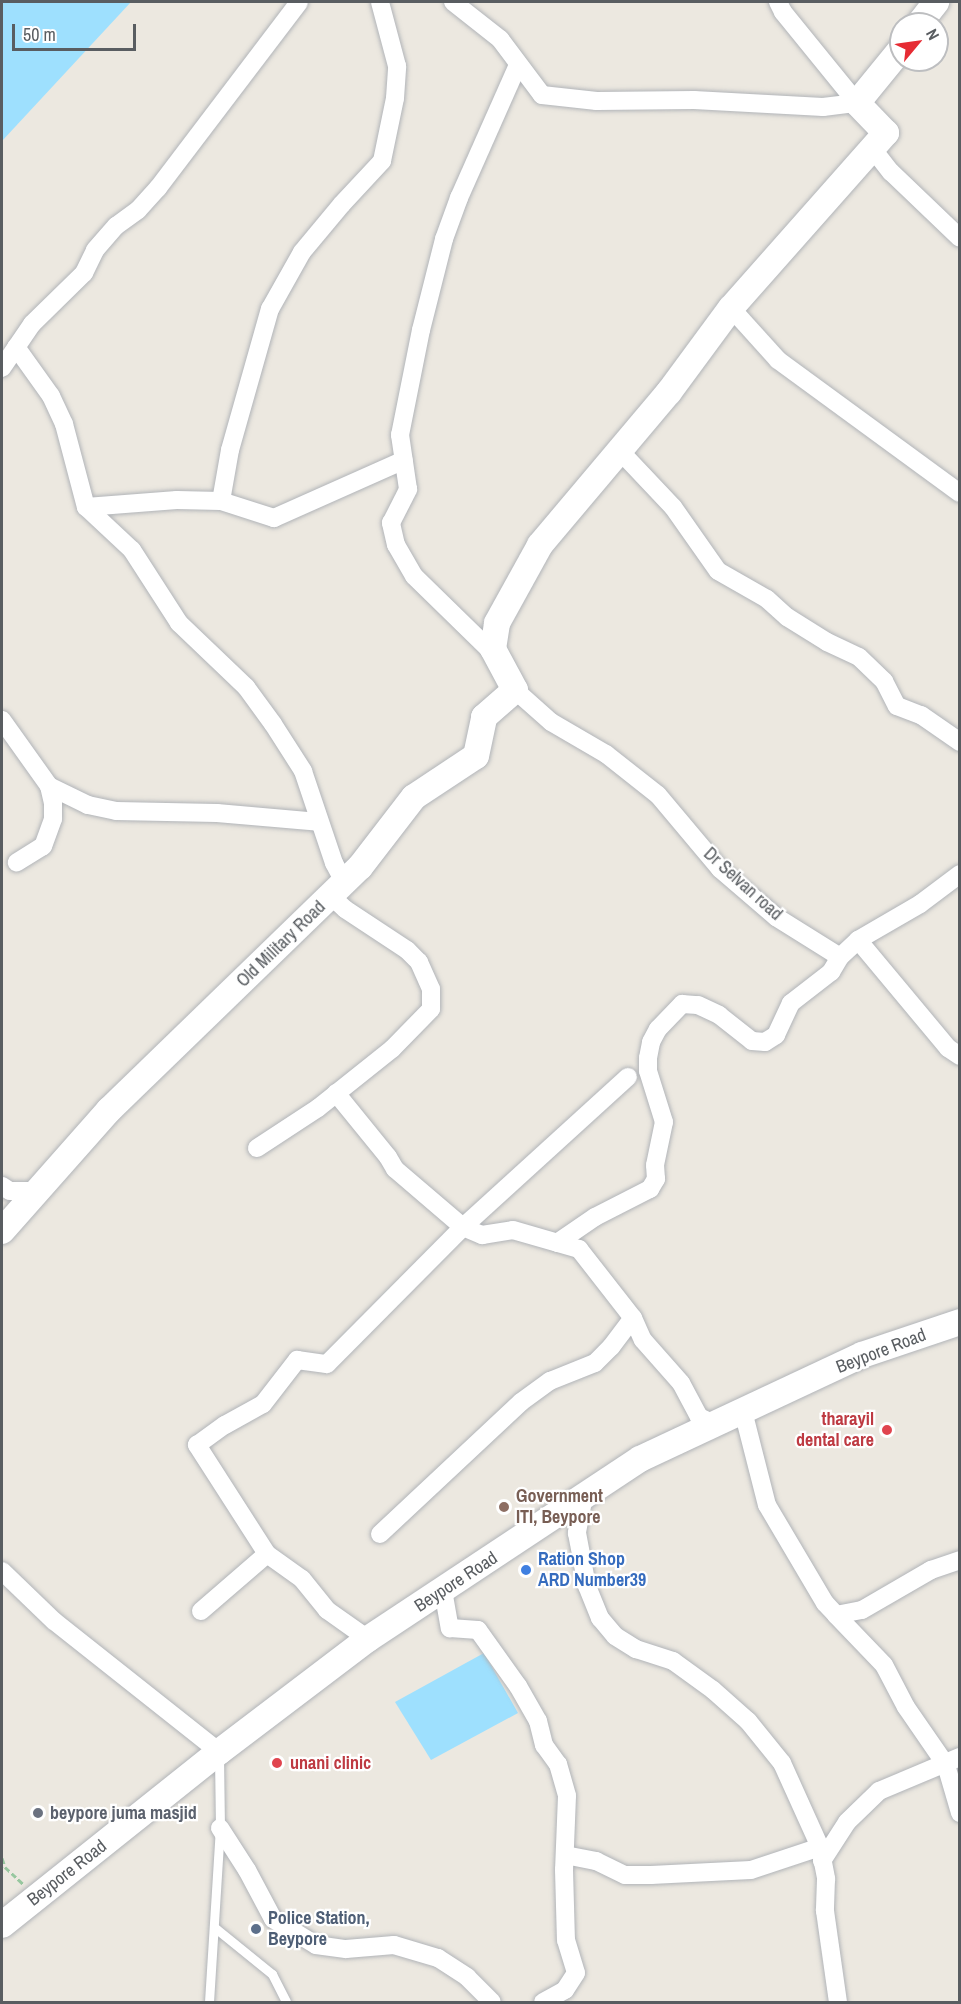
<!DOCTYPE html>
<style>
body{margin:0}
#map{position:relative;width:961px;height:2004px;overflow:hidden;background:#ece8e0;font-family:"Archivo Narrow",sans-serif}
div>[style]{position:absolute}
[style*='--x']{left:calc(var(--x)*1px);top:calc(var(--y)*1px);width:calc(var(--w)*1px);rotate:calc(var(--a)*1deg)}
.water>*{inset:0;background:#9ee0fe}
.path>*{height:3px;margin-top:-1.5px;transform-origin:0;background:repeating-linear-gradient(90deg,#97c79f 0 6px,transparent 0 9px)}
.roads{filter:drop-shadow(0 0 2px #b1b4b8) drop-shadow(0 0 2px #b1b4b8)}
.service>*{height:9px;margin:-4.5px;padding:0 4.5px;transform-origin:4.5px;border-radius:4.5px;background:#fff}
.minor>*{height:18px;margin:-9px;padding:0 9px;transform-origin:9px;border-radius:9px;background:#fff}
.secondary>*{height:26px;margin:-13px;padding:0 13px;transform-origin:13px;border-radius:13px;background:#fff}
.dots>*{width:16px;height:16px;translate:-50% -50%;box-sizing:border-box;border:3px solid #fff;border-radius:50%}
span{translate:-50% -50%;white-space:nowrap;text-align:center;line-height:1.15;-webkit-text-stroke:4.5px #fff;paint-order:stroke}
.street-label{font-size:18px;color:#595d61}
.health-label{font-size:18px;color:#be3a42;font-weight:700}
.right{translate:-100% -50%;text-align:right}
.left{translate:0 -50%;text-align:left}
.education-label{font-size:18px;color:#785e54;font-weight:700}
.shop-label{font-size:18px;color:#366cbe;font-weight:700}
.worship-label{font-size:18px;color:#5b616d;font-weight:700}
.service-label{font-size:18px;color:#4e5e75;font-weight:700}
.frame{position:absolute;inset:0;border:3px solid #595d61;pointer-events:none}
.north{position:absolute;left:889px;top:12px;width:60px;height:60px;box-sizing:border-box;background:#fff;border:2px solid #bdbec0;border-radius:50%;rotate:61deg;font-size:16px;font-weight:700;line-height:24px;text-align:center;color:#595d61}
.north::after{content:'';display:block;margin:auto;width:21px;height:27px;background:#e62b33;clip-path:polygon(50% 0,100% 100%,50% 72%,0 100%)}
.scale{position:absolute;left:12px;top:24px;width:124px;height:27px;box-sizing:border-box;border:3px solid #595d61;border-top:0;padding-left:8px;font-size:18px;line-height:21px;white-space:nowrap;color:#595d61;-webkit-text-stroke:4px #fff;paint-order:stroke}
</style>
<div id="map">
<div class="water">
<div style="clip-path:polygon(2px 2px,131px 2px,2px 141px)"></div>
<div style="clip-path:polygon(484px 1653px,518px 1713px,431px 1760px,395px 1702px)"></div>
</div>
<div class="path">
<div style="--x:2;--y:1858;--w:9;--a:72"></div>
<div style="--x:5;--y:1867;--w:25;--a:43"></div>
</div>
<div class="roads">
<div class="service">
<div style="--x:214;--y:1927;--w:75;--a:39"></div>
<div style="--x:272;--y:1974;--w:31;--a:63"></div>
<div style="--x:209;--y:2002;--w:174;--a:-86.4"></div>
<div style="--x:220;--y:1828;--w:71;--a:-90.8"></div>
</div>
<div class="minor">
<div style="--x:453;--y:2;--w:60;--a:38.2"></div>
<div style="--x:500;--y:39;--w:70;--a:53.1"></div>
<div style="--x:542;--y:95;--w:55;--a:6.2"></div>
<div style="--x:597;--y:101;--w:97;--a:-0.6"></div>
<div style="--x:694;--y:100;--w:129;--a:3.1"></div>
<div style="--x:823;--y:107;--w:34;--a:-7"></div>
<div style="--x:778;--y:2;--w:11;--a:63"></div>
<div style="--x:783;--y:12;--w:117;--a:50.9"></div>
<div style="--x:872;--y:148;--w:31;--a:52"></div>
<div style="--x:891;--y:172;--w:95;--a:43.7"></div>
<div style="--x:731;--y:308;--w:70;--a:47.9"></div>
<div style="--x:778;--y:360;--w:225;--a:36.2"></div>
<div style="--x:16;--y:347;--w:60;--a:54.5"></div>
<div style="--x:51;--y:396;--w:31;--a:65"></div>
<div style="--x:64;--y:424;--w:86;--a:75.2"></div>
<div style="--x:86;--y:507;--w:91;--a:-4.4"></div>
<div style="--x:177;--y:500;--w:44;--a:1.3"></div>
<div style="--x:221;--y:501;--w:56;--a:17.8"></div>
<div style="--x:274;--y:518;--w:142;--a:-24"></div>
<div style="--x:2;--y:368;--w:53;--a:-55.7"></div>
<div style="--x:32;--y:324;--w:73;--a:-44.4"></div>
<div style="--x:84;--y:273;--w:25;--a:-64"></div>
<div style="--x:95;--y:250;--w:32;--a:-49"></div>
<div style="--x:116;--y:226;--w:27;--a:-36"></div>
<div style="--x:138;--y:210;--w:30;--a:-48"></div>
<div style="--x:158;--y:188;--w:233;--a:-52.8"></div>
<div style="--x:620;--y:451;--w:77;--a:46.6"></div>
<div style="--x:673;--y:507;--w:78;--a:54.9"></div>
<div style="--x:718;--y:571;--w:56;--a:29.7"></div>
<div style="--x:767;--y:599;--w:27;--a:42"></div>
<div style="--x:787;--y:617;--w:47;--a:32"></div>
<div style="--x:827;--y:642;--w:35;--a:25"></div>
<div style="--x:859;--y:657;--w:35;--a:44"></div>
<div style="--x:884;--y:681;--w:28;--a:63"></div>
<div style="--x:897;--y:706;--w:26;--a:21"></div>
<div style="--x:921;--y:715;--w:47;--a:34.7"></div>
<div style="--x:221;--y:501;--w:52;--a:-80"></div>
<div style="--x:230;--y:450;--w:147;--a:-74.2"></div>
<div style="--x:270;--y:309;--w:65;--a:-60.7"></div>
<div style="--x:302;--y:252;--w:62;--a:-50.2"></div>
<div style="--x:342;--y:204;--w:59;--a:-47.1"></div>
<div style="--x:382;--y:161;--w:64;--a:-78.3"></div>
<div style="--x:395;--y:98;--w:32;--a:-86"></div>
<div style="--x:397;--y:66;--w:66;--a:-104.9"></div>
<div style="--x:86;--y:507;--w:63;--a:43.1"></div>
<div style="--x:132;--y:550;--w:87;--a:57.2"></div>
<div style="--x:179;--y:623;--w:93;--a:43.7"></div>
<div style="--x:246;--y:687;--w:46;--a:53.9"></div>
<div style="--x:273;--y:724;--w:56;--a:57.4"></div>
<div style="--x:303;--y:771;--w:97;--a:71.4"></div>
<div style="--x:334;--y:863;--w:21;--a:62"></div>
<div style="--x:498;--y:658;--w:117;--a:-135.7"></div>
<div style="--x:414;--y:576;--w:36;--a:-120"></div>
<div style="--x:396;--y:545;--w:23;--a:-103"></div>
<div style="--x:391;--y:523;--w:38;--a:-63"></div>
<div style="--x:408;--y:489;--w:55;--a:-98.4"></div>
<div style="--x:400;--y:435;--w:107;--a:-78.7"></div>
<div style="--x:421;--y:330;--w:94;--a:-75.8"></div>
<div style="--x:444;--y:239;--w:44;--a:-69.9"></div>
<div style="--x:459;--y:198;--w:145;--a:-66.1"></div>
<div style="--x:515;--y:690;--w:48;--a:41.6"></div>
<div style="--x:551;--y:722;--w:64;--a:30.2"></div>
<div style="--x:606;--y:754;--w:66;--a:38.3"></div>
<div style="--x:658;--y:795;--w:97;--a:50"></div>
<div style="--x:720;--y:869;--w:74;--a:40.6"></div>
<div style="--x:776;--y:917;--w:75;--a:32"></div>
<div style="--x:840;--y:957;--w:25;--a:-43"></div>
<div style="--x:858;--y:940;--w:141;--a:50.2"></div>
<div style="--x:948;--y:1048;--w:14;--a:34"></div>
<div style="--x:2;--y:720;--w:81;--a:54.5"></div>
<div style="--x:49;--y:786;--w:17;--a:77"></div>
<div style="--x:53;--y:803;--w:16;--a:90"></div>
<div style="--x:53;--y:819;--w:29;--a:110"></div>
<div style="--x:43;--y:846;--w:31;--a:148"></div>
<div style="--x:49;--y:786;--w:43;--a:26"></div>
<div style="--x:88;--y:805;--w:29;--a:12"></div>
<div style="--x:116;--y:811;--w:101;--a:1.1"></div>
<div style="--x:217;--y:813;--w:102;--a:5"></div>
<div style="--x:858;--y:940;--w:72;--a:-30.1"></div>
<div style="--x:920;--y:904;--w:50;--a:-36.9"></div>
<div style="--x:336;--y:1093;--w:82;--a:50.9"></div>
<div style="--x:388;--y:1157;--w:14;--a:60"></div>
<div style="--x:395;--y:1169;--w:89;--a:40.5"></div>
<div style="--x:463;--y:1227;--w:21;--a:23"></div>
<div style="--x:482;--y:1235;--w:31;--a:-9"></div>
<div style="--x:513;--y:1230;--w:69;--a:16.1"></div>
<div style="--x:579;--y:1249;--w:88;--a:52"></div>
<div style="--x:633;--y:1318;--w:24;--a:66"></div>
<div style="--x:643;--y:1340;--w:57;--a:48.5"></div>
<div style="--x:681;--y:1383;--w:38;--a:62"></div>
<div style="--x:699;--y:1417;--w:14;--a:25"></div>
<div style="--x:712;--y:1423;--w:9;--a:-18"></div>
<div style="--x:257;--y:1148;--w:73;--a:-33.3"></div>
<div style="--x:318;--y:1108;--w:95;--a:-38.6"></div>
<div style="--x:392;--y:1049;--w:56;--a:-45.7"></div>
<div style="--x:431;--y:1009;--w:20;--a:-90"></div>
<div style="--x:431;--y:989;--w:30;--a:-114"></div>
<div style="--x:419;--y:962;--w:17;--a:-135"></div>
<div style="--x:407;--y:950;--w:74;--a:-146.5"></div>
<div style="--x:345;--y:909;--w:19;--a:-137"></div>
<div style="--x:2;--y:1186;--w:9;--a:32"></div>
<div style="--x:10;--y:1191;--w:28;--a:0"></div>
<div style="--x:557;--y:1243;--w:46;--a:-34.4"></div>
<div style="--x:595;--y:1217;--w:62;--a:-27"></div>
<div style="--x:650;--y:1189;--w:12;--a:-59"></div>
<div style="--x:656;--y:1179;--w:14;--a:-94"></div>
<div style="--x:655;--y:1165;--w:44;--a:-78.2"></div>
<div style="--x:664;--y:1122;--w:53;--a:-107.4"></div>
<div style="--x:648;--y:1071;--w:13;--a:-90"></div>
<div style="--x:648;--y:1058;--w:16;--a:-79"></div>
<div style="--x:651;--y:1042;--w:15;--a:-62"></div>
<div style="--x:658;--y:1029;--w:35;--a:-46"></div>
<div style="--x:682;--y:1004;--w:16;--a:4"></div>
<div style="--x:698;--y:1005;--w:23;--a:25"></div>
<div style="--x:719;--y:1015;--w:42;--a:38.2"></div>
<div style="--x:752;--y:1041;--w:13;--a:4"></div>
<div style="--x:765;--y:1042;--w:13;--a:-32"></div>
<div style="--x:776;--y:1035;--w:35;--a:-65"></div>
<div style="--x:791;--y:1003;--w:51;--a:-37.8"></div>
<div style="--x:831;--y:972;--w:17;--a:-59"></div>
<div style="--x:743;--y:1411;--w:97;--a:75.7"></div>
<div style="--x:767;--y:1505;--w:114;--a:59.4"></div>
<div style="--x:825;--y:1603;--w:16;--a:47"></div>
<div style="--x:836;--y:1615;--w:26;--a:-11"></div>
<div style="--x:862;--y:1610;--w:80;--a:-30.1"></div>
<div style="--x:931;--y:1570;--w:31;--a:-19"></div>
<div style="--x:584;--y:1496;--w:38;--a:101"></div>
<div style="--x:577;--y:1533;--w:54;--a:79.3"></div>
<div style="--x:587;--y:1586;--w:35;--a:68"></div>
<div style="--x:600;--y:1618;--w:23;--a:50"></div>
<div style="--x:615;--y:1636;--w:25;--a:32"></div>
<div style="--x:636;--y:1649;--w:39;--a:18"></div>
<div style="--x:673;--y:1661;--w:49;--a:35.9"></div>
<div style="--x:713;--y:1690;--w:47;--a:41.5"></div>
<div style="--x:748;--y:1721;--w:54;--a:51"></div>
<div style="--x:782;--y:1763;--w:92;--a:65.7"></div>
<div style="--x:820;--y:1847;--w:33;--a:79"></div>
<div style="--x:826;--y:1879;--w:32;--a:92"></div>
<div style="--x:825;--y:1911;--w:92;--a:81.9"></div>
<div style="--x:380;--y:1534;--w:193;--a:-43.1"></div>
<div style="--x:521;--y:1402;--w:36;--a:-36"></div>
<div style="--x:550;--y:1381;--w:48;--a:-21.8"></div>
<div style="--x:595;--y:1363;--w:23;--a:-45"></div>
<div style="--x:611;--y:1347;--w:36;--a:-53"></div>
<div style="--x:267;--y:1554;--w:130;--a:-122.7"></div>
<div style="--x:197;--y:1445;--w:34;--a:-36"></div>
<div style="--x:225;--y:1425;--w:43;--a:-28.9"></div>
<div style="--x:263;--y:1404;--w:56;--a:-52.3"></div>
<div style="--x:297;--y:1360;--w:30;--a:8"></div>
<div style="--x:327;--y:1364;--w:193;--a:-45.2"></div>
<div style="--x:463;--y:1227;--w:223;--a:-42.3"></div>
<div style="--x:2;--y:1571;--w:72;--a:43.9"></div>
<div style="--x:54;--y:1621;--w:211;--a:38.4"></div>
<div style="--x:443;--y:1590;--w:39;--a:80"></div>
<div style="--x:450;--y:1628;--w:28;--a:4"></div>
<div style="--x:478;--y:1630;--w:69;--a:54.5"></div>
<div style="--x:518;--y:1686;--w:40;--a:60.3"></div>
<div style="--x:538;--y:1721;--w:25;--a:76"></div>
<div style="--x:544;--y:1745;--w:24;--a:54"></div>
<div style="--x:558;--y:1764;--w:33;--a:74"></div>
<div style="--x:567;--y:1796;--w:74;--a:92.3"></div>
<div style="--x:564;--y:1870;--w:70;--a:88.4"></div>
<div style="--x:566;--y:1940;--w:34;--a:73"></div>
<div style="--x:576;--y:1973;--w:20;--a:123"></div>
<div style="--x:565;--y:1990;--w:25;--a:151"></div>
<div style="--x:201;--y:1611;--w:87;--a:-40.8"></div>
<div style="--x:267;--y:1554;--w:43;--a:35.5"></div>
<div style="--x:302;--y:1579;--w:40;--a:51"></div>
<div style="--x:327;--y:1610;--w:50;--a:35.3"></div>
<div style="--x:836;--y:1615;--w:69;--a:46.2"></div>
<div style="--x:884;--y:1665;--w:47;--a:62.4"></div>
<div style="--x:906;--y:1707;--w:70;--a:55.4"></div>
<div style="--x:946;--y:1765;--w:50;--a:73.7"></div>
<div style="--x:220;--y:1828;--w:50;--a:57.3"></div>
<div style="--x:247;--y:1870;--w:55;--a:62"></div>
<div style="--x:273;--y:1919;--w:50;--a:31.2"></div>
<div style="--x:316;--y:1945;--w:30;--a:8"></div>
<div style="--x:346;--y:1949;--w:48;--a:-4.8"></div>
<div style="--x:394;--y:1945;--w:46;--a:16.5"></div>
<div style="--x:438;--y:1958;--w:35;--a:33"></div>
<div style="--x:467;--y:1977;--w:35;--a:45"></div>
<div style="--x:565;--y:1855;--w:32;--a:11"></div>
<div style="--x:596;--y:1861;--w:32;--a:26"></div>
<div style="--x:625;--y:1875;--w:26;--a:0"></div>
<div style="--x:651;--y:1875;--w:100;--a:-2.9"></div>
<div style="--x:751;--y:1870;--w:73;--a:-18.4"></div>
<div style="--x:822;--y:1861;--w:46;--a:-57.3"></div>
<div style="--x:847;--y:1822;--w:45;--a:-44.1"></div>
<div style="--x:879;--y:1791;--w:88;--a:-22.8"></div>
</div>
<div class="secondary">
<div style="--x:919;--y:24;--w:28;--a:-52"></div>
<div style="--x:2;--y:1231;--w:162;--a:-48.5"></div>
<div style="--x:109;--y:1110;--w:349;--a:-44.1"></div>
<div style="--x:360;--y:867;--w:88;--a:-52.4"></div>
<div style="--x:414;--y:797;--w:74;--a:-33.5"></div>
<div style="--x:476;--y:756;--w:40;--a:-78"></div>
<div style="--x:484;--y:717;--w:41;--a:-41.1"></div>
<div style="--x:515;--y:690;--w:47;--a:-118.2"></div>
<div style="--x:493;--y:649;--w:26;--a:-81"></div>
<div style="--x:497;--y:623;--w:89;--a:-61.1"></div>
<div style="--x:540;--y:545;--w:200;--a:-49.9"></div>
<div style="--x:669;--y:392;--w:104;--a:-53.6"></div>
<div style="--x:731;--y:308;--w:234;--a:-48.5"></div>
<div style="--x:886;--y:133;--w:42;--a:-134"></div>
<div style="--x:857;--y:103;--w:70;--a:-50.8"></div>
<div style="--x:2;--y:1925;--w:278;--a:-38.6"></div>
<div style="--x:219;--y:1752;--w:187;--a:-37.2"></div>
<div style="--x:368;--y:1639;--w:326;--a:-33.5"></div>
<div style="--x:640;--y:1459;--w:245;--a:-25.1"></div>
<div style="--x:862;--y:1355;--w:103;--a:-18.6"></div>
</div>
</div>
<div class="dots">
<div style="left:887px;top:1430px;background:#e0444e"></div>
<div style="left:504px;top:1507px;background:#8d6e63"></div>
<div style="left:526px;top:1570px;background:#3f7fe0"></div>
<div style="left:277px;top:1763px;background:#e0444e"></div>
<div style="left:38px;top:1813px;background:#6b7280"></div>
<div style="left:256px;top:1929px;background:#5c6f8a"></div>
</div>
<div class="street-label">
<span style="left:743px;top:884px;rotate:42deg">Dr Selvan road</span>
<span style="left:281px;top:944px;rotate:-44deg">Old Military Road</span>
<span style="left:881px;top:1351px;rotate:-21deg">Beypore Road</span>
<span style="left:456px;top:1582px;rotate:-33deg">Beypore Road</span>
<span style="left:67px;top:1873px;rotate:-38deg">Beypore Road</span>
</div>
<div class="health-label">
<span class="right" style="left:874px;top:1430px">tharayil<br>dental care</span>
<span class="left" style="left:290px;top:1763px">unani clinic</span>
</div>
<div class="education-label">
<span class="left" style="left:516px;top:1507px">Government<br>ITI, Beypore</span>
</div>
<div class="shop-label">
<span class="left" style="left:538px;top:1570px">Ration Shop<br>ARD Number39</span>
</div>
<div class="worship-label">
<span class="left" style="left:50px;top:1813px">beypore juma masjid</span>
</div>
<div class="service-label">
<span class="left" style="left:268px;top:1929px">Police Station,<br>Beypore</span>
</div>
<div class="frame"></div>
<div class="north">N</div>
<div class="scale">50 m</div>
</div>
